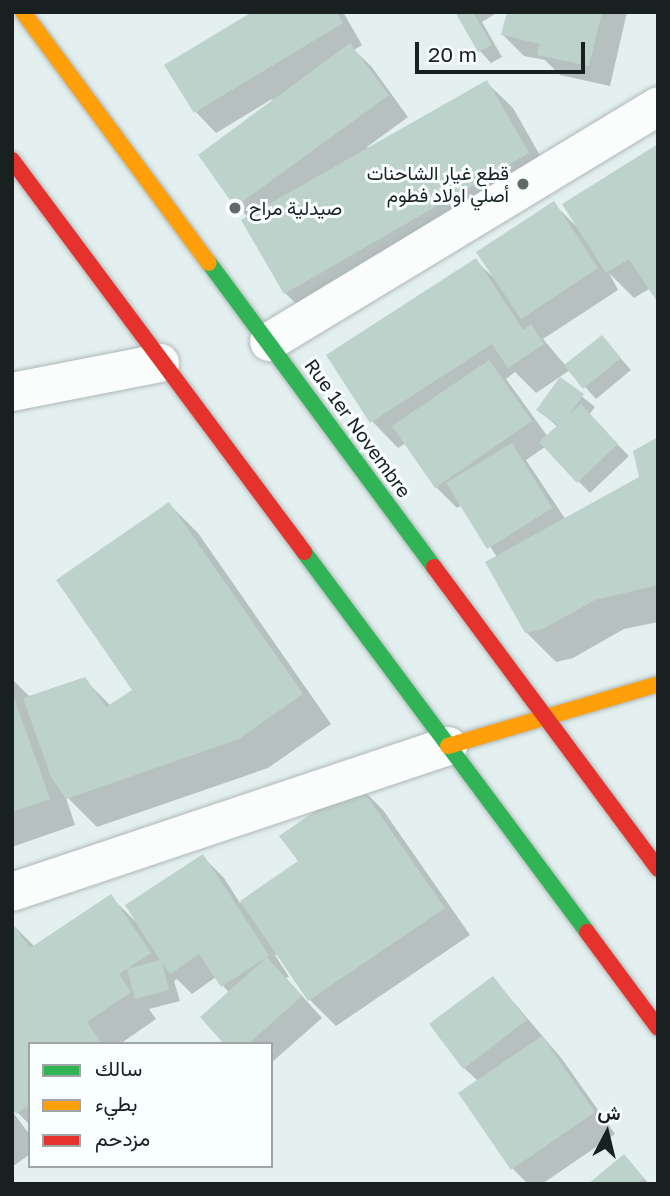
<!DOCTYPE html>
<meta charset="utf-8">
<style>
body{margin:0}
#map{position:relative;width:670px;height:1196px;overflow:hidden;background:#e3f0ef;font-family:"Golos Text",Vazirmatn,sans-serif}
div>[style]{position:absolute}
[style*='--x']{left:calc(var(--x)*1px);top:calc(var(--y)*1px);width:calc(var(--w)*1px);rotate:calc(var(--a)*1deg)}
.shadow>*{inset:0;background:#0003}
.building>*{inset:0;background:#bed2cc}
.roads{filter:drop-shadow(0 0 2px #adb7b6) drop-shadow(0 0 2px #adb7b6)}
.street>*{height:38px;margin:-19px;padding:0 19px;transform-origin:19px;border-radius:19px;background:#fbfdfd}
.fast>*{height:16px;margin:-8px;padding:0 8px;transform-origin:8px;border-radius:8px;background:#30b455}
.slow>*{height:16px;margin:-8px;padding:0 8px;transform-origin:8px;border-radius:8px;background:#ff9f0a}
.jam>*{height:16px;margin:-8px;padding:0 8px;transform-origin:8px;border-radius:8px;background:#e5322d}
.dots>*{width:19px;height:19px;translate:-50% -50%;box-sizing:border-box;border:4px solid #f9fefe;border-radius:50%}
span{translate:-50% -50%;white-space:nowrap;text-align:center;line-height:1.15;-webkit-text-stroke:6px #f9fefe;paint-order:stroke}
.poi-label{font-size:19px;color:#182120}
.right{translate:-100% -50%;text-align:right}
.left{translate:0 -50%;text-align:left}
.street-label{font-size:19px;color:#182120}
.frame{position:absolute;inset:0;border:14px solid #182120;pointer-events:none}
.legend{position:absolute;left:28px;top:1042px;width:245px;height:126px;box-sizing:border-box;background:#f9fefe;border:2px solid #9fa6a5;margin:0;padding:9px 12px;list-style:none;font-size:21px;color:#182120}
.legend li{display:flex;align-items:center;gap:14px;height:35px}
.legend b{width:35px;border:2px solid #9fa6a5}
.north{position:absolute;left:572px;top:1098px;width:70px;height:70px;-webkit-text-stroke:5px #f9fefe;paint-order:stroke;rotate:7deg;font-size:19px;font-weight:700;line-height:28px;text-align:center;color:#182120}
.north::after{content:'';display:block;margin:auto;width:24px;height:32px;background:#182120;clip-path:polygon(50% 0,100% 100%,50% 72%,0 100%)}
.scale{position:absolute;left:415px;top:42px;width:170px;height:32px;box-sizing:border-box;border:4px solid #182120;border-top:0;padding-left:9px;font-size:21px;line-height:24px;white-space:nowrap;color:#182120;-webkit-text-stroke:5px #f9fefe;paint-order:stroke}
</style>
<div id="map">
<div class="shadow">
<div style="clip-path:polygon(255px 12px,343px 12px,362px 45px,354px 50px,371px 66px,408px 117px,367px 147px,368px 149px,486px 82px,513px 108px,554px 180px,312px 319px,285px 293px,248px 217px,237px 206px,274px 101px,272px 99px,216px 133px,196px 112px)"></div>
<div style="clip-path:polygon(457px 12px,498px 12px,482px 22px,502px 57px,491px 63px,480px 51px)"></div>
<div style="clip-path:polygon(554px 12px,627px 12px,610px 86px,560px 75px,545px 60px,524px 56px,503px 35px)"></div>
<div style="clip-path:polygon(658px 146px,651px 288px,634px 298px,609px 273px,618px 290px,543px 339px,566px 366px,602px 337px,631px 370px,596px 399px,570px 370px,536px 393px,515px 372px,506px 379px,548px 437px,558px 427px,538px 410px,560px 379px,595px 407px,589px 415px,629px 456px,590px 493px,545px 447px,526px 460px,566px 520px,641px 478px,658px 439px,658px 622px,624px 629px,573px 658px,556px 662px,526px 632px,497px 557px,462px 505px,457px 508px,436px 487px,406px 443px,398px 448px,372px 421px,475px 260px,494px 278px,554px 204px,576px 226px)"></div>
<div style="clip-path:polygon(169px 504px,198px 533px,331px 724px,268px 768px,97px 827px,65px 795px,75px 825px,12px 847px,12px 679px,30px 697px,84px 679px,111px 706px,134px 690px)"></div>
<div style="clip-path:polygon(357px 784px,383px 810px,470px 935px,336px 1026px,309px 999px,278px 954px,275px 955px,289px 977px,286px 978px,322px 1018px,271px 1063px,271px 1044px,226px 1044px,229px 993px,216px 977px,192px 994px,177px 979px,174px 981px,180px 1001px,149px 1009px,156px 1019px,120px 1044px,30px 1044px,30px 1125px,18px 1113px,12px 924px,35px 947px,110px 896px,135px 921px,203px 857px,224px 878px,240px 903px,300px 862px)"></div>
<div style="clip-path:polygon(493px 978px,562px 1059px,615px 1134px,542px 1184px,528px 1184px,513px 1169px,461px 1093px,478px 1081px,464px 1068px)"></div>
<div style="clip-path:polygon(12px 1111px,30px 1135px,30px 1154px,12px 1167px)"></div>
<div style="clip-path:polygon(624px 1156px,649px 1184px,591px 1184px)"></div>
</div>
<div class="building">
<div style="clip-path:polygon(252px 12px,336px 12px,343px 23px,194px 113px,164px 65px)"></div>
<div style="clip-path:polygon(455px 12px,473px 12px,492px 45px,478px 52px)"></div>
<div style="clip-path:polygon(507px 12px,602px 12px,589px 66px,537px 55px,540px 44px,501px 35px)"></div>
<div style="clip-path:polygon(350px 43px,389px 95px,235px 207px,198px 155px)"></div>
<div style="clip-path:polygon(487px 80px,529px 153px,284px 294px,241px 220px)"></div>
<div style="clip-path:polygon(658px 144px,658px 303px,629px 259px,606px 273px,562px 204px)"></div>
<div style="clip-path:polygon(554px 201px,598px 268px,521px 319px,476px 252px)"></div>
<div style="clip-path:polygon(476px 258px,523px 330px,531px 324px,544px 344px,508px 368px,492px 344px,370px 423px,326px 355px)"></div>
<div style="clip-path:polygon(602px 335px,621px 358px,583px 389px,564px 365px)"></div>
<div style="clip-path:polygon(489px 360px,532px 421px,435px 488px,392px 426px)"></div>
<div style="clip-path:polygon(560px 377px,584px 394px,569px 415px,581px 404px,618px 444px,577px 483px,539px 442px,558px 425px,536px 410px)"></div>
<div style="clip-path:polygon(658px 437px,658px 585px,595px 600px,543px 629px,525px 633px,485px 562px,639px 477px,633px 451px)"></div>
<div style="clip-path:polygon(512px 443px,552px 508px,487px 549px,446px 483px)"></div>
<div style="clip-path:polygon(169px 502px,303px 694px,239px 739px,66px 799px,51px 777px,23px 698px,85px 677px,106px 707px,132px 690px,56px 580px)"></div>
<div style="clip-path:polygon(12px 692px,50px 799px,12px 812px)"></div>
<div style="clip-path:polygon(357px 782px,445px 908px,308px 1001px,240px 901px,298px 861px,279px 836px)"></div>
<div style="clip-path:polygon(203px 854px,269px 955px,267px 957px,302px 996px,248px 1044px,224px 1044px,200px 1017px,267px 957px,221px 987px,199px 954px,170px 974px,162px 962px,169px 990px,135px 999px,127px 969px,160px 960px,125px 905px)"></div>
<div style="clip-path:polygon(111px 894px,151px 953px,119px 974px,131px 992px,87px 1022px,102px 1044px,30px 1044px,30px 1105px,16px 1114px,12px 1108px,12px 923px,30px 948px)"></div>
<div style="clip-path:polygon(493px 976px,527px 1020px,463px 1069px,429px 1024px)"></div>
<div style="clip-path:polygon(542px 1036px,595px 1112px,511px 1170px,458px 1093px)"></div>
<div style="clip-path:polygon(624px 1154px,644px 1178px,637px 1184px,588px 1184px)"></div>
</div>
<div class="roads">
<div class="street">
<div style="--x:269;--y:342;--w:455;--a:-31.2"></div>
<div style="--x:12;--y:392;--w:151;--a:-11.1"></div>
<div style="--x:12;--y:892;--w:460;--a:-18.5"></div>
</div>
<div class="fast">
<div style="--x:209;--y:263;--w:378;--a:53.5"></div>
<div style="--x:304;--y:552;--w:474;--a:53.3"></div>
</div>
<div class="slow">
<div style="--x:23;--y:12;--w:312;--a:53.5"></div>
<div style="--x:448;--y:746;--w:219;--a:-16.4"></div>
</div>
<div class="jam">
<div style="--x:12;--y:160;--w:489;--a:53.3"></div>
<div style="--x:434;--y:567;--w:376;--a:53.4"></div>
<div style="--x:587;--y:932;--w:119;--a:53.5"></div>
</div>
</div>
<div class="dots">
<div style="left:523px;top:184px;background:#5f6968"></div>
<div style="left:235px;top:208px;background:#5f6968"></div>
</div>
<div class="poi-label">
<span class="right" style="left:509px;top:184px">قطع غيار الشاحنات<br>أصلي اولاد فطوم</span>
<span class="left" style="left:249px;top:208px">صيدلية مراح</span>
</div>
<div class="street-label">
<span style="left:358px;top:428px;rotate:54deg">Rue 1er Novembre</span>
</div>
<div class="frame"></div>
<ul class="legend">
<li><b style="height:9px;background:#30b455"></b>سالك</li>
<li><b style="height:9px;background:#ff9f0a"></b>بطيء</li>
<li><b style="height:9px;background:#e5322d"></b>مزدحم</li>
</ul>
<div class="north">ش</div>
<div class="scale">20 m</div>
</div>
